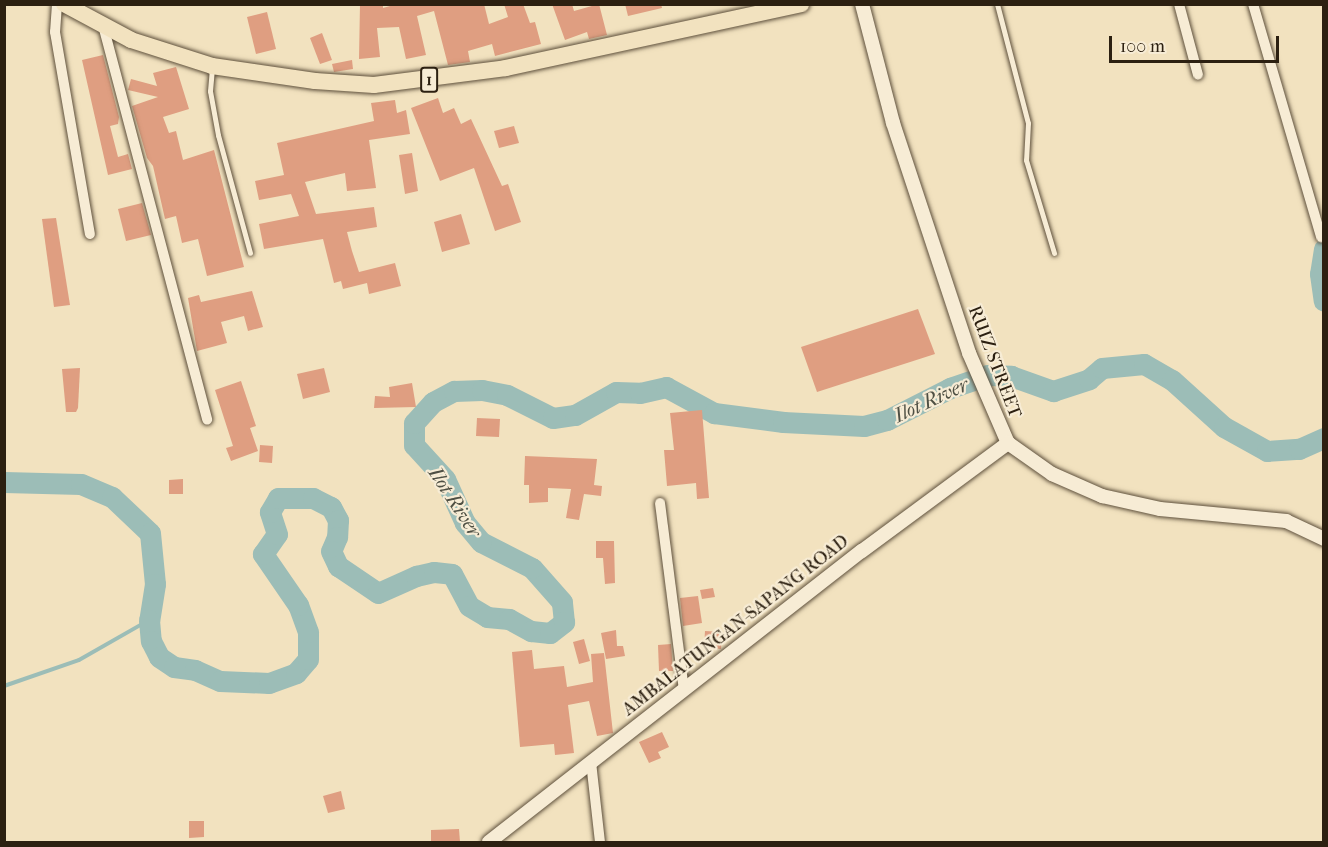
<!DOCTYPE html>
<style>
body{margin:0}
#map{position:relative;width:1328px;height:847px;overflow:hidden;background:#f2e2bf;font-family:"IM FELL French Canon",serif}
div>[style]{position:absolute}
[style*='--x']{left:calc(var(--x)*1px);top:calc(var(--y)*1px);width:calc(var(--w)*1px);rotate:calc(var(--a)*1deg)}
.stream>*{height:4px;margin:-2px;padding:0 2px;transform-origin:2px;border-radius:2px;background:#9cbdb7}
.river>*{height:21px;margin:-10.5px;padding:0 10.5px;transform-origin:10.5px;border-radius:10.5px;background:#9cbdb7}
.building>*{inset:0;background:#df9e81}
.roads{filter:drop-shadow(0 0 2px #5e503c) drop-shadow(0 0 2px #5e503c)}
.service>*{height:5px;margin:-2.5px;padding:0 2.5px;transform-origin:2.5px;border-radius:2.5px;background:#f7ecd5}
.minor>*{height:10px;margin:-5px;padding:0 5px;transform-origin:5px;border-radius:5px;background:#f7ecd5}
.tertiary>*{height:14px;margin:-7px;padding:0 7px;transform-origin:7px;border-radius:7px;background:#f7ecd5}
.primary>*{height:16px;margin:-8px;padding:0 8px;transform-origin:8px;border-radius:8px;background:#f2e2bf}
span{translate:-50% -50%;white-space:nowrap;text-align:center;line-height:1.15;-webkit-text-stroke:4.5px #f7ecd5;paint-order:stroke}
.shield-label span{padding:2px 4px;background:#f7ecd5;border:2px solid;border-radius:4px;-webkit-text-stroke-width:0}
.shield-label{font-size:16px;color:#2c2011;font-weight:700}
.street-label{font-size:18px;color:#2c2011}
.water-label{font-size:20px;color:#4e4f43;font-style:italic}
.frame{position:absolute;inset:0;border:6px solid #2c2011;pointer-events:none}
.scale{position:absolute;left:1109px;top:36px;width:170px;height:27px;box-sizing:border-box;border:3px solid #2c2011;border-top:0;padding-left:8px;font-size:18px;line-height:21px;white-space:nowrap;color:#2c2011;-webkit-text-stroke:4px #f7ecd5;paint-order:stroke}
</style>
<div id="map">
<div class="stream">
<div style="--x:4;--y:686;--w:79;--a:-19.1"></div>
<div style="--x:79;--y:660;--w:81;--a:-29.7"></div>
</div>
<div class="river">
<div style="--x:1324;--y:249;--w:25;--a:99"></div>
<div style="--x:1320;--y:274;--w:27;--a:82"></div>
<div style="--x:4;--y:482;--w:77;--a:1.5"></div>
<div style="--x:81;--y:484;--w:34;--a:23"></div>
<div style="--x:112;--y:497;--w:52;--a:43.5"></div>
<div style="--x:150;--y:533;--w:51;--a:84.4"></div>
<div style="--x:155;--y:584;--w:36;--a:99"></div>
<div style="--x:149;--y:620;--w:21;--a:85"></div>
<div style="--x:151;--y:641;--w:18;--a:63"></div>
<div style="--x:159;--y:657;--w:18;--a:34"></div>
<div style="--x:174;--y:667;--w:21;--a:8"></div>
<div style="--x:195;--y:670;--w:27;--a:24"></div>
<div style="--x:220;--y:681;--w:49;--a:2.3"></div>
<div style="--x:269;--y:683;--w:29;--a:-20"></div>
<div style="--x:296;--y:673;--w:18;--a:-49"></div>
<div style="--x:308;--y:659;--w:27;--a:-90"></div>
<div style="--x:308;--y:632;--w:29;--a:-110"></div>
<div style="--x:298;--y:605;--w:62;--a:-124.5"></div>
<div style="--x:263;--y:554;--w:24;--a:-55"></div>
<div style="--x:277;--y:534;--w:23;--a:-108"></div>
<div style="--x:270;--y:512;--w:16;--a:-60"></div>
<div style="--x:278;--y:498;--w:35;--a:0"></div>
<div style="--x:313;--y:498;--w:20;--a:27"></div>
<div style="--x:331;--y:507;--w:15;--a:62"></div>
<div style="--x:338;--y:520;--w:17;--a:93"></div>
<div style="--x:337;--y:537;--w:15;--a:113"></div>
<div style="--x:331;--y:551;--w:17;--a:65"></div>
<div style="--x:338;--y:566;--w:48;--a:34"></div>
<div style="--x:378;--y:593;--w:42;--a:-24.1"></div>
<div style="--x:416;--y:576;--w:18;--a:-13"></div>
<div style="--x:434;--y:572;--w:18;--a:6"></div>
<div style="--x:452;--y:574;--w:36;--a:62"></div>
<div style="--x:469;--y:606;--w:21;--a:31"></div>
<div style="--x:487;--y:617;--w:22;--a:5"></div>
<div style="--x:509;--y:619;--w:25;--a:29"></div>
<div style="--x:531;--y:631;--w:19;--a:6"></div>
<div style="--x:550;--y:633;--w:18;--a:-38"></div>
<div style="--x:564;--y:622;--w:20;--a:-96"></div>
<div style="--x:562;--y:602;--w:45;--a:-131.4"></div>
<div style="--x:532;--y:568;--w:57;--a:-153"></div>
<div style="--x:481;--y:542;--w:25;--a:-130"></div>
<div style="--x:465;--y:523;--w:48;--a:-114.4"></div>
<div style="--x:445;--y:479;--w:46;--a:-132.4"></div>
<div style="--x:414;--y:445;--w:22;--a:-90"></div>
<div style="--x:414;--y:423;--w:28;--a:-48"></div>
<div style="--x:433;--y:402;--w:24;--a:-28"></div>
<div style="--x:454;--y:391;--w:28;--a:-2"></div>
<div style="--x:482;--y:390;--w:25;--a:11"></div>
<div style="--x:507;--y:395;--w:51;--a:26.6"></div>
<div style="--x:553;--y:418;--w:22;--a:-8"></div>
<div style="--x:575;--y:415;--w:47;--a:-29.3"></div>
<div style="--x:616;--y:392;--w:24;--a:2"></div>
<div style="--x:640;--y:393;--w:27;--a:-13"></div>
<div style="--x:666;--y:387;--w:55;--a:28.4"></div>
<div style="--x:714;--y:413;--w:70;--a:7.4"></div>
<div style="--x:783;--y:422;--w:81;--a:2.8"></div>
<div style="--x:864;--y:426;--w:24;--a:-15"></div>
<div style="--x:887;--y:420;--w:71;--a:-26.9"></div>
<div style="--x:950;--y:388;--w:40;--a:-18.9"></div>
<div style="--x:988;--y:375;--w:23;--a:2"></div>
<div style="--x:1011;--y:376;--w:45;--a:19.7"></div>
<div style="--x:1053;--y:391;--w:38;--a:-18"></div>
<div style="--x:1089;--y:379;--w:17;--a:-40"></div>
<div style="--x:1102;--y:368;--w:42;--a:-5.4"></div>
<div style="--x:1144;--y:364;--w:32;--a:30"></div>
<div style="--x:1172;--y:380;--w:70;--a:42.1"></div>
<div style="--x:1224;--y:427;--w:49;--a:29.2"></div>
<div style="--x:1267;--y:451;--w:32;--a:-4"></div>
<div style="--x:1299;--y:449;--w:27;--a:-24"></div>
</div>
<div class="building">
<div style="clip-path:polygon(360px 4px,383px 4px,383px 8px,397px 4px,484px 4px,489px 24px,508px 17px,504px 4px,523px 4px,530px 23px,535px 22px,541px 44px,495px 56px,492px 44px,468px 51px,470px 62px,448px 65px,434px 11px,417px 16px,426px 55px,406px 59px,399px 27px,377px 28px,380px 57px,359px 59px)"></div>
<div style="clip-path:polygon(552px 4px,572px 4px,574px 11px,599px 4px,607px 35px,589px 39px,587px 32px,565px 40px)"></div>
<div style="clip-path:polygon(625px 4px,661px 4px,662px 8px,628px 16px)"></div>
<div style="clip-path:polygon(267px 12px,276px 49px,256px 54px,247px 17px)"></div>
<div style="clip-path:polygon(322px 33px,332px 60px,320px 64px,310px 38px)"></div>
<div style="clip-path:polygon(103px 55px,119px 117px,118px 124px,110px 126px,118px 157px,128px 154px,132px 169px,108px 175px,82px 60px)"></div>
<div style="clip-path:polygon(352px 60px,353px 69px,334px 72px,332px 64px)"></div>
<div style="clip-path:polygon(176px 67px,189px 109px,163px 117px,169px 133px,176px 131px,183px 160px,214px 150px,244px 267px,207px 276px,198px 239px,182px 243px,176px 216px,165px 219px,153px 166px,147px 158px,132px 106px,158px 97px,128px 90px,131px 79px,157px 86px,153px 73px)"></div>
<div style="clip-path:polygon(438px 98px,443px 113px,454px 108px,461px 124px,471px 119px,502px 186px,508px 184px,521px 222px,495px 231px,474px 168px,440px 181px,411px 108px)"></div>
<div style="clip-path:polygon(395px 100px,397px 113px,406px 110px,410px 134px,369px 140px,376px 188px,347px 191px,345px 173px,305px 182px,316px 214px,374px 207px,377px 227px,347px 232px,352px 251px,359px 272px,395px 263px,401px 286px,369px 294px,367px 283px,343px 289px,341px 281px,334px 283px,323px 239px,264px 249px,259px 224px,299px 216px,291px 194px,259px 200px,255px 181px,284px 175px,277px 143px,374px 121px,371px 103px)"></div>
<div style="clip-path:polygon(514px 126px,519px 143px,499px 148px,494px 131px)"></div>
<div style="clip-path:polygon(412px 153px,418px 191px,405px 194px,399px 155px)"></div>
<div style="clip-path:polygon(142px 203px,151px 235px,126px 241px,118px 209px)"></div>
<div style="clip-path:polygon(461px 214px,470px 244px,442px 252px,434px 222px)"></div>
<div style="clip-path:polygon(56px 218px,70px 305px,54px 307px,42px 219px)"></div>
<div style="clip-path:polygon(252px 291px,263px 327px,248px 331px,244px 316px,221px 322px,227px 343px,197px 351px,188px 298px,199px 295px,201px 302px)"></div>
<div style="clip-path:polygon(918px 309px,935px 354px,817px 392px,801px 347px)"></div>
<div style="clip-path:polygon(80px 368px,78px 408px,76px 412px,66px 412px,62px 369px)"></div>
<div style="clip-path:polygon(324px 368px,330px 392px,303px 399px,297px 374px)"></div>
<div style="clip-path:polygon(241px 381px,256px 426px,250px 428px,258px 451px,231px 461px,226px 448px,233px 446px,215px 390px)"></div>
<div style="clip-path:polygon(412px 383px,416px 407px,374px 408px,375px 396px,390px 397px,389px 387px)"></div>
<div style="clip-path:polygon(702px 410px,709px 498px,697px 499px,696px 483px,667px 486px,664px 450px,674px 450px,670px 413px)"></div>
<div style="clip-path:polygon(477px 418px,500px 419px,499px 437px,476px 436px)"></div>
<div style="clip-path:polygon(260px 445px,273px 446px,272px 463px,259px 462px)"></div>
<div style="clip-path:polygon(525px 456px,597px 459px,594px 485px,602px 486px,601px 496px,584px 494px,579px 520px,566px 518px,571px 489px,548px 488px,548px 502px,529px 503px,529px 485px,524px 485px)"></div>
<div style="clip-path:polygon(183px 479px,183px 494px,169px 494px,169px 480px)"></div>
<div style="clip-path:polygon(596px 541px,614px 541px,615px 583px,605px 584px,603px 558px,596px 558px)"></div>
<div style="clip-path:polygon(713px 588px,715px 597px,702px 599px,700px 590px)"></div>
<div style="clip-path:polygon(698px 596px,702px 623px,683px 626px,680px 598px)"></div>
<div style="clip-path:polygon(616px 630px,617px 646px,623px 646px,625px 656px,606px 659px,601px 633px)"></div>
<div style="clip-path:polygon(705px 631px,722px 632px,721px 649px,704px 648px)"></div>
<div style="clip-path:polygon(584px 639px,590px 661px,579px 664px,573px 642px)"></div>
<div style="clip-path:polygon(671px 644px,673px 671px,659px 671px,658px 645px)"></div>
<div style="clip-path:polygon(532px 650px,534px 669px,564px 666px,567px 687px,593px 682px,591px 654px,604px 653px,613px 733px,597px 736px,589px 701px,568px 705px,574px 753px,555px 755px,554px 744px,520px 747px,512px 652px)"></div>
<div style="clip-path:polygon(662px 732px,669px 747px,658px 752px,661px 758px,649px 763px,639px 742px)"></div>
<div style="clip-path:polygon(341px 791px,345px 809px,328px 813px,323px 796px)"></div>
<div style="clip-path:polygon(189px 821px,204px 821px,204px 837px,189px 838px)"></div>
<div style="clip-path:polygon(459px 829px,460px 842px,431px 843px,431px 830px)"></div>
</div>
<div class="roads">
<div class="service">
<div style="--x:997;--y:4;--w:123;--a:75.4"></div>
<div style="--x:1028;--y:123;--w:37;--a:93"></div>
<div style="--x:1026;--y:160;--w:97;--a:73.2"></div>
<div style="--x:212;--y:68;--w:23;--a:95"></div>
<div style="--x:210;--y:91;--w:45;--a:79.7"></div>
<div style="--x:218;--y:135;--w:122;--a:74.8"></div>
</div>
<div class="minor">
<div style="--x:57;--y:4;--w:28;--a:94"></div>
<div style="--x:55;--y:32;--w:205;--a:80.2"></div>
<div style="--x:1179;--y:4;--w:73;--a:75"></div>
<div style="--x:1253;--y:4;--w:243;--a:73.7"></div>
<div style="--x:104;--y:29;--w:404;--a:75.2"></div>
<div style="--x:660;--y:503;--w:189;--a:82.7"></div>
<div style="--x:591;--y:762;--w:81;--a:83.6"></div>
</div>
<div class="tertiary">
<div style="--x:862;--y:4;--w:123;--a:75.4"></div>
<div style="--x:893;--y:123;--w:242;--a:71.7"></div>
<div style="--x:969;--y:353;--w:98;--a:66.6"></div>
<div style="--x:1008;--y:443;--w:54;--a:35.2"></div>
<div style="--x:1052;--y:474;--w:55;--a:23.7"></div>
<div style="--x:1102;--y:496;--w:59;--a:12.6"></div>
<div style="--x:1160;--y:509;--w:127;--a:5.4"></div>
<div style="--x:1286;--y:521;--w:42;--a:25.3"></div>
<div style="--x:489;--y:842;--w:473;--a:-38"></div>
<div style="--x:862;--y:551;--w:182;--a:-36.5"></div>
</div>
<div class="primary">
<div style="--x:64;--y:4;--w:76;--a:28.2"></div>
<div style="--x:131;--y:40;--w:85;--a:17.8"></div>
<div style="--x:212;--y:66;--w:104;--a:8.3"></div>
<div style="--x:315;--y:81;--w:59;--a:3.9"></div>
<div style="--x:374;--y:85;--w:133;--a:-7.3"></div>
<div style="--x:506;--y:68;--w:302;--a:-12.2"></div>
</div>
</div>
<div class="shield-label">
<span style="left:429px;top:80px">1</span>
</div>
<div class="street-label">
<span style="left:994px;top:362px;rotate:69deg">RUIZ STREET</span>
<span style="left:736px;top:626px;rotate:-38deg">AMBALATUNGAN-SAPANG ROAD</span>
</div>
<div class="water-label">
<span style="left:931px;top:400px;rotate:-25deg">Ilot River</span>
<span style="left:455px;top:502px;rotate:57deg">Ilot River</span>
</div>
<div class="frame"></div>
<div class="scale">100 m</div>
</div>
